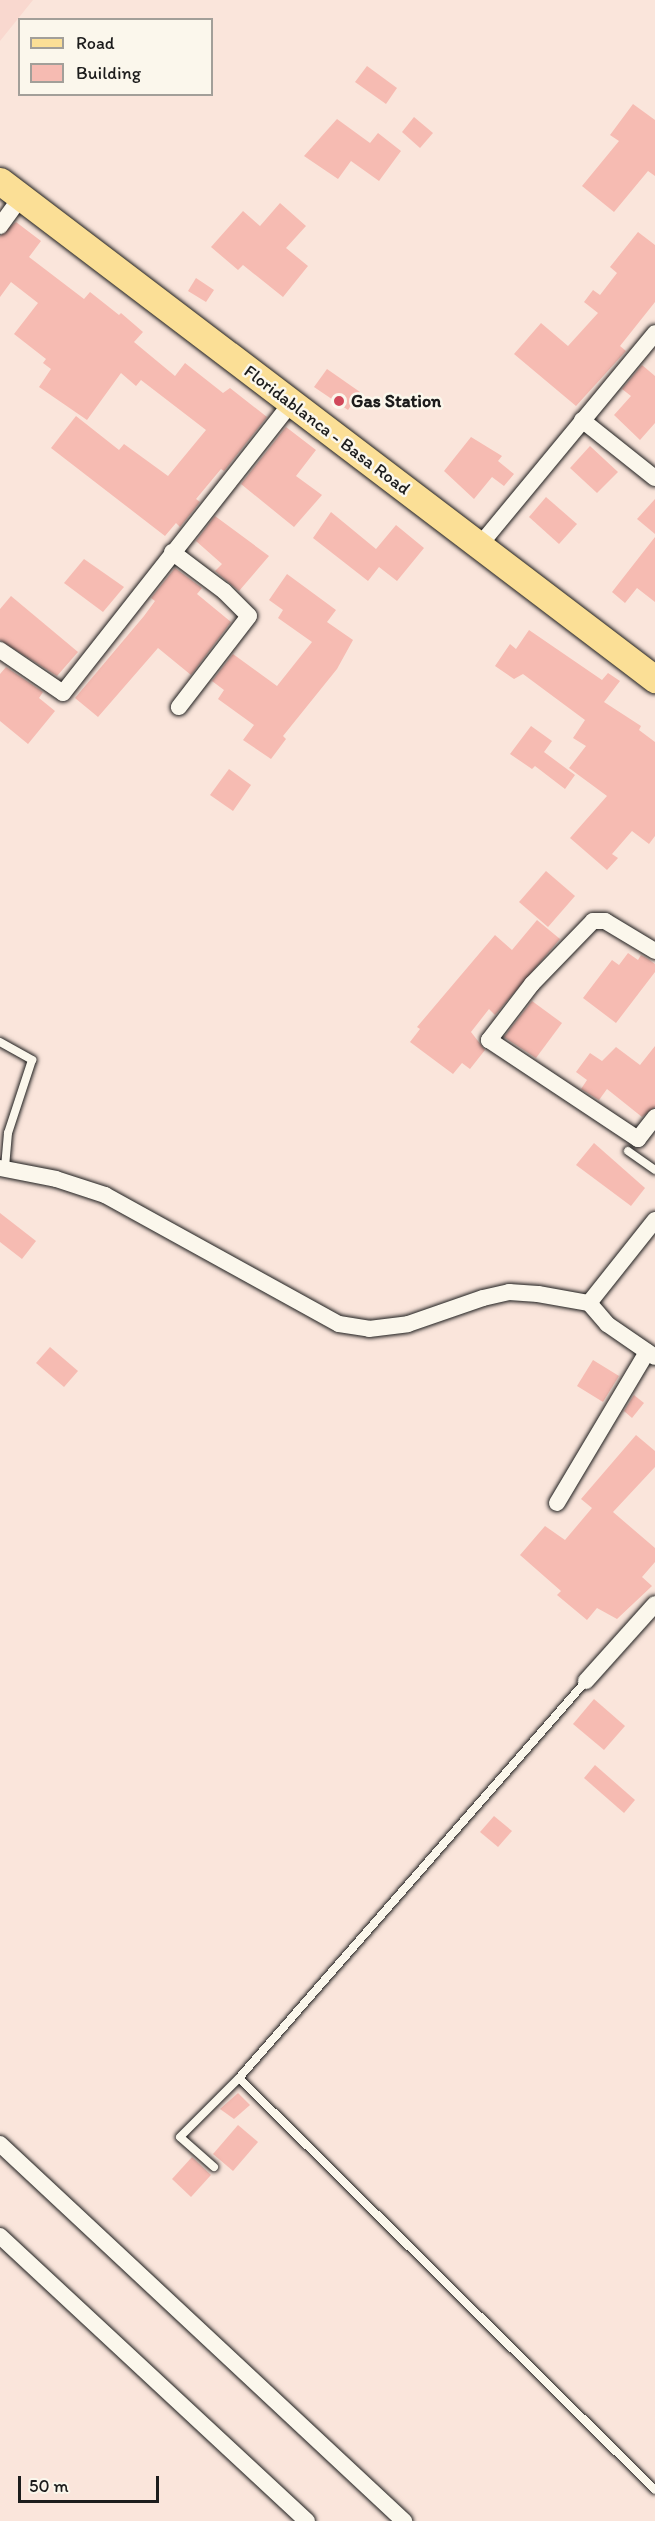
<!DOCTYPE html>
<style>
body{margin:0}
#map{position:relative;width:655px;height:2521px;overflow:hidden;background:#fae5db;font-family:Itim,sans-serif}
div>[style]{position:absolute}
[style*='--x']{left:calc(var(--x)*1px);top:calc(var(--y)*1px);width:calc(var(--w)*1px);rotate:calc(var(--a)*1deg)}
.built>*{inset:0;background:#f9d8cf}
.building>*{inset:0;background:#f6bbb2}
.roads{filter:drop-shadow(0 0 2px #1c1c1c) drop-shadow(0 0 2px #1c1c1c)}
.service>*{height:8px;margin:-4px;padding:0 4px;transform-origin:4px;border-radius:4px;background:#fbf7ec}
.minor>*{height:16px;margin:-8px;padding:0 8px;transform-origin:8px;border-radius:8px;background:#fbf7ec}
.primary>*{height:27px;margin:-13.5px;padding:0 13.5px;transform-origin:13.5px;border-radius:13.5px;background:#fbdf96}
.dots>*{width:16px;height:16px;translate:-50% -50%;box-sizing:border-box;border:3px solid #fbf7ec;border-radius:50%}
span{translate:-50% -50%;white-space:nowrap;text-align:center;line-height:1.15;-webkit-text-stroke:5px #fbf7ec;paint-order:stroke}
.poi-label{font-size:18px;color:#1c1c1c;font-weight:700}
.left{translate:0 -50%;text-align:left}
.street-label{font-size:18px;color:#1c1c1c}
.legend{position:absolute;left:18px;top:18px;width:195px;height:78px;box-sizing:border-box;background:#fbf7ec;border:2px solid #a29f99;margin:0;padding:8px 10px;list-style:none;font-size:18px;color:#1c1c1c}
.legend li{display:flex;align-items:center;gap:12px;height:30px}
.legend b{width:30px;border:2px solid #a29f99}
.scale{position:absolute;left:18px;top:2476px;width:141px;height:27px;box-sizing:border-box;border:3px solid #1c1c1c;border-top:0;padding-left:8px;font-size:18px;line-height:21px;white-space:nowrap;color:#1c1c1c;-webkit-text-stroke:4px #fbf7ec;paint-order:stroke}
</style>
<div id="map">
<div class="built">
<div style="clip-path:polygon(0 0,33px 0,0 41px)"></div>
</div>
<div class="building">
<div style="clip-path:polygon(367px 66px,397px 88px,386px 104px,355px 82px)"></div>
<div style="clip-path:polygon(633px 104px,655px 120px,655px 176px,648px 171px,614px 212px,582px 186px,619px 141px,610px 135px)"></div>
<div style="clip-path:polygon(414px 117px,433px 133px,420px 148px,402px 132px)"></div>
<div style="clip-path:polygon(337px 119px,370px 143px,378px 133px,401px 151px,379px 181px,351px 161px,338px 179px,304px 156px)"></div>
<div style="clip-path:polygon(280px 203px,306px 226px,286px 248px,308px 266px,283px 297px,243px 265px,238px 270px,211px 247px,243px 211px,260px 226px)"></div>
<div style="clip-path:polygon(16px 222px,41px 241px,29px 257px,84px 299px,90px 292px,119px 315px,121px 313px,143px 332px,134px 342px,175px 376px,185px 363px,223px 393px,230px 388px,267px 417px,224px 471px,221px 469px,196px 499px,200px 502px,180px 527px,176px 523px,165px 536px,51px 448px,76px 416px,119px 450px,124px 444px,168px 476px,206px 430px,141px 380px,136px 386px,121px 373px,87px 420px,39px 387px,51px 369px,43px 363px,46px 359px,14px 334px,38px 303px,11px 282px,0 297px,0 236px)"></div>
<div style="clip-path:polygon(638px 232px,655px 245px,655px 302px,620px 346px,626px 351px,576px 406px,514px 354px,541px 323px,568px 346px,598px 313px,584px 302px,593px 290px,600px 295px,617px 273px,610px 267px)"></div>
<div style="clip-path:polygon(196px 278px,214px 290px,206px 302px,188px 291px)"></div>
<div style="clip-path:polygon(642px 365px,655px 376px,655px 423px,640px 440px,614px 415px,631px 396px,622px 389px)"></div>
<div style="clip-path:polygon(327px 369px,360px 392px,348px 410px,314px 387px)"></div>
<div style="clip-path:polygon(286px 427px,316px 450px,296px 476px,322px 495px,294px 527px,241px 484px)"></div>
<div style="clip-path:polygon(471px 437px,502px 456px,498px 461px,514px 474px,504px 486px,492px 477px,474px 499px,444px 471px)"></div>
<div style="clip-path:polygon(590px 446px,618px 472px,597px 493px,570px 468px)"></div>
<div style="clip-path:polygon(546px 497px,577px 524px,559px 544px,529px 517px)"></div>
<div style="clip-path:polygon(655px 499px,655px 534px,637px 519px)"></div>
<div style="clip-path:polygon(331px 512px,376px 549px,396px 525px,424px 548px,397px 581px,379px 567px,368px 581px,313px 538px)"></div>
<div style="clip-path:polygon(215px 516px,269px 556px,239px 591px,215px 571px,222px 564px,196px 541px)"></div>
<div style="clip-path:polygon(655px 537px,655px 602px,637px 588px,625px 603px,612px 592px)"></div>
<div style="clip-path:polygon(84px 559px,124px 587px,103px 612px,64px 583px)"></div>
<div style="clip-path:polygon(175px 568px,202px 588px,197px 594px,231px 622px,191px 675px,158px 648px,98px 717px,75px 698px,144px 616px,155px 601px,151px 598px)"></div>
<div style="clip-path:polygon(287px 574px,336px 610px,327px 622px,353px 640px,337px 669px,283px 736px,286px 739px,271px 759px,243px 740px,254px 725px,218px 699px,224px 690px,212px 681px,233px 654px,277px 686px,312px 642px,278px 618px,283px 610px,269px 600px)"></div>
<div style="clip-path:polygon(11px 596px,78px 652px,57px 676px,0 640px,0 609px)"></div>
<div style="clip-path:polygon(529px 630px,602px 680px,608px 673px,620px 681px,604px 702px,641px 726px,639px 730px,655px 742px,655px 836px,649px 844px,632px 831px,612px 854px,618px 858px,607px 870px,570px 838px,607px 796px,569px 768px,586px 746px,573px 738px,585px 720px,523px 674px,514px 679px,495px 666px,510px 644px,516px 649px)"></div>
<div style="clip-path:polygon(6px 667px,43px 692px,39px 698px,55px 711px,28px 744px,0 721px,0 674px)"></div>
<div style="clip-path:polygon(531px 726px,552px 741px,544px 752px,575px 775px,565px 789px,535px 766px,532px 769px,510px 754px)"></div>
<div style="clip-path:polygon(229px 769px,251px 785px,233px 811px,210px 795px)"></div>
<div style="clip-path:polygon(546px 871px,575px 896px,548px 927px,519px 902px)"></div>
<div style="clip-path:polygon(537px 920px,560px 939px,495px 1015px,489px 1009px,471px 1032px,485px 1050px,470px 1069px,462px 1063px,453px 1074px,410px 1042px,420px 1029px,417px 1027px,495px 935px,512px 950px)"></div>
<div style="clip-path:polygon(628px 953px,638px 960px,641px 955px,648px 959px,655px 964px,655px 972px,616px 1023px,583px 998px,612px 960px,619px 965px)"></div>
<div style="clip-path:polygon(532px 1001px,562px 1023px,536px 1058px,504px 1037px)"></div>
<div style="clip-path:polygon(655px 1046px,655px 1107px,642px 1117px,607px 1089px,599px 1100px,581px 1089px,587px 1080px,576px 1072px,590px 1053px,602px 1061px,616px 1047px,640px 1065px)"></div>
<div style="clip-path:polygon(594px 1143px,645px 1188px,631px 1206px,576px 1165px)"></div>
<div style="clip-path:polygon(0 1213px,36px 1241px,22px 1259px,0 1242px)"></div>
<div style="clip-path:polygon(50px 1347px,78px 1371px,64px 1387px,36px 1363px)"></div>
<div style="clip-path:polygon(593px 1360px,619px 1376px,603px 1402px,577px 1386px)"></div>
<div style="clip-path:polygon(634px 1395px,644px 1403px,632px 1418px,624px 1411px)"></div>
<div style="clip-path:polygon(636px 1435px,655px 1451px,655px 1467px,613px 1512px,655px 1548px,655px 1562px,642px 1577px,652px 1586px,617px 1619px,597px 1608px,587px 1620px,557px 1595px,561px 1591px,520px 1555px,545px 1526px,565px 1540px,592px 1508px,581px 1499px)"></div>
<div style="clip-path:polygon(594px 1699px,625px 1726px,604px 1750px,573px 1724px)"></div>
<div style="clip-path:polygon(595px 1765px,635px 1800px,624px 1813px,584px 1778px)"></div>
<div style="clip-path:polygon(494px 1816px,512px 1831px,498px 1847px,480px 1832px)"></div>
<div style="clip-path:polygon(238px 2093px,250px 2105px,234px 2119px,220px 2109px)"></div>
<div style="clip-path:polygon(238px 2125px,258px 2142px,233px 2171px,213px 2154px)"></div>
<div style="clip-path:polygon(192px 2157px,211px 2175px,191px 2197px,172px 2179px)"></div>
</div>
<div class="roads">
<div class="service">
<div style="--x:0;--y:1042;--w:37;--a:29"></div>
<div style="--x:32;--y:1060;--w:77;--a:108.2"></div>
<div style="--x:8;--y:1133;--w:35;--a:95"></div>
<div style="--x:628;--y:1151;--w:33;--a:35"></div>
<div style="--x:586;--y:1681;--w:527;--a:131.16"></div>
<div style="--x:239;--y:2078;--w:585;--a:44.72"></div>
<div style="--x:214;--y:2167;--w:45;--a:-138.6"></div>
<div style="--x:180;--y:2137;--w:83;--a:-45"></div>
</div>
<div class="minor">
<div style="--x:0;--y:226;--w:36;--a:-54"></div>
<div style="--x:582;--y:420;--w:93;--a:38.5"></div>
<div style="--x:479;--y:546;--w:276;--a:-50.4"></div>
<div style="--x:172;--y:552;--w:65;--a:36.9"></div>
<div style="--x:224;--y:591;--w:35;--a:45"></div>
<div style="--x:249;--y:616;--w:115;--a:127.6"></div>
<div style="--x:0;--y:650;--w:76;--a:34.3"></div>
<div style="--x:63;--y:693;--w:369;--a:-51.8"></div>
<div style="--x:655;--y:951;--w:58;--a:-149"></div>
<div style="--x:605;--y:921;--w:12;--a:180"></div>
<div style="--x:593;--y:921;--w:88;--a:134.1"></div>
<div style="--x:532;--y:984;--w:71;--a:127.5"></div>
<div style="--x:489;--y:1040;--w:179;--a:33.6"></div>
<div style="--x:638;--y:1139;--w:28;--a:-52"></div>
<div style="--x:0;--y:1168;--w:57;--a:11.1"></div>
<div style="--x:56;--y:1179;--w:52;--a:18.1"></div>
<div style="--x:105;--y:1195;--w:267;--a:28.9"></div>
<div style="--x:339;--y:1324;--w:30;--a:9"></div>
<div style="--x:369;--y:1329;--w:39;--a:-7"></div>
<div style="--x:408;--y:1324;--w:79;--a:-19.1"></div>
<div style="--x:483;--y:1298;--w:27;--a:-13"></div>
<div style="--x:509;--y:1292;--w:29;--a:4"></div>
<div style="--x:538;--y:1294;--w:52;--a:10"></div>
<div style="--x:589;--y:1303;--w:28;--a:49"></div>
<div style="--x:607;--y:1324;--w:58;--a:34.5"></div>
<div style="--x:589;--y:1303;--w:106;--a:-51.5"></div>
<div style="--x:557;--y:1503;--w:176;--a:-59.2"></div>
<div style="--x:586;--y:1681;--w:103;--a:-48.1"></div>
<div style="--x:0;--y:2144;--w:553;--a:43.02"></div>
<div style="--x:0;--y:2236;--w:419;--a:42.9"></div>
</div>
<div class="primary">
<div style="--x:0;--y:181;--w:823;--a:37.25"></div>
</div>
</div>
<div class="dots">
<div style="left:339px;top:401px;background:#d1495b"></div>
</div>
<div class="poi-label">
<span class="left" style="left:351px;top:401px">Gas Station</span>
</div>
<div class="street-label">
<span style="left:327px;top:430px;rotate:37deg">Floridablanca - Basa Road</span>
</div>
<ul class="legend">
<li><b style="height:8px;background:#fbdf96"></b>Road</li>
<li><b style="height:16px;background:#f6bbb2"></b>Building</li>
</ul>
<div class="scale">50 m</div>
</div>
